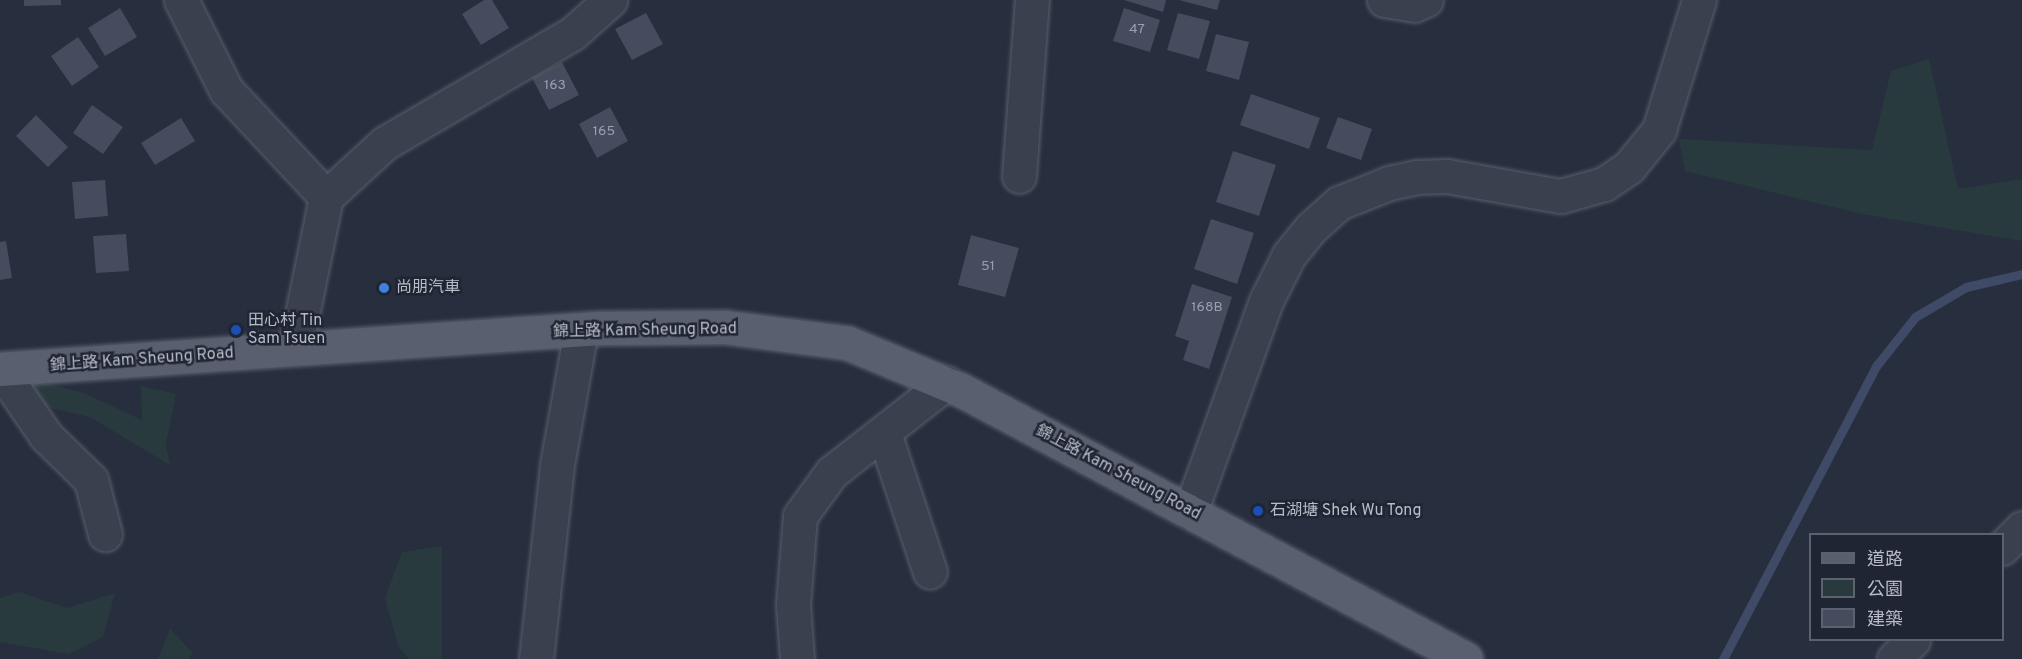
<!DOCTYPE html>
<meta charset="utf-8">
<style>
body{margin:0}
#map{position:relative;width:2022px;height:659px;overflow:hidden;background:#272e3e;font-family:Overpass,"Noto Sans TC",sans-serif}
div>[style]{position:absolute}
[style*='--x']{left:calc(var(--x)*1px);top:calc(var(--y)*1px);width:calc(var(--w)*1px);rotate:calc(var(--a)*1deg)}
.green>*{inset:0;background:#293a3f}
.stream>*{height:9px;margin:-4.5px;padding:0 4.5px;transform-origin:4.5px;border-radius:4.5px;background:#3e4a66}
.building>*{inset:0;background:#444c5d}
.roads{filter:drop-shadow(0 0 2px #595e6c) drop-shadow(0 0 2px #595e6c)}
.minor>*{height:33px;margin:-16.5px;padding:0 16.5px;transform-origin:16.5px;border-radius:16.5px;background:#3b404e}
.major>*{height:33px;margin:-16.5px;padding:0 16.5px;transform-origin:16.5px;border-radius:16.5px;background:#595f6e}
.dots>*{width:16px;height:16px;translate:-50% -50%;box-sizing:border-box;border:3px solid #202533;border-radius:50%}
span{translate:-50% -50%;white-space:nowrap;text-align:center;line-height:1.15;-webkit-text-stroke:5px #202533;paint-order:stroke}
.number-label{font-size:14px;color:#9aa0ae}
.number-label span{-webkit-text-stroke-width:0}
.poi-label{font-size:16px;color:#b7bcc9}
.left{translate:0 -50%;text-align:left}
.street-label{font-size:16px;color:#b7bcc9}
.legend{position:absolute;left:1809px;top:533px;width:195px;height:108px;box-sizing:border-box;background:#202533;border:2px solid #5c616f;margin:0;padding:8px 10px;list-style:none;font-size:18px;color:#b7bcc9}
.legend li{display:flex;align-items:center;gap:12px;height:30px}
.legend b{width:30px;border:2px solid #5c616f}
</style>
<div id="map">
<div class="green">
<div style="clip-path:polygon(1929px 59px,1958px 189px,2022px 179px,2022px 241px,1862px 214px,1685px 171px,1679px 139px,1872px 150px,1891px 71px)"></div>
<div style="clip-path:polygon(34px 380px,84px 393px,142px 420px,141px 386px,176px 394px,166px 444px,170px 465px,90px 417px,38px 405px)"></div>
<div style="clip-path:polygon(442px 546px,442px 659px,409px 659px,398px 646px,385px 598px,402px 552px)"></div>
<div style="clip-path:polygon(19px 592px,67px 608px,115px 593px,103px 637px,69px 654px,0 642px,0 598px)"></div>
<div style="clip-path:polygon(170px 629px,193px 653px,188px 659px,158px 659px)"></div>
</div>
<div class="stream">
<div style="--x:1723;--y:659;--w:332;--a:-62.4"></div>
<div style="--x:1877;--y:365;--w:61;--a:-51.6"></div>
<div style="--x:1915;--y:317;--w:59;--a:-30.5"></div>
<div style="--x:1966;--y:287;--w:57;--a:-13.1"></div>
</div>
<div class="building">
<div style="clip-path:polygon(24px 0,61px 0,61px 5px,24px 6px)"></div>
<div style="clip-path:polygon(484px 0,492px 0,509px 28px,481px 45px,462px 14px)"></div>
<div style="clip-path:polygon(1124px 0,1166px 0,1163px 12px)"></div>
<div style="clip-path:polygon(1179px 0,1220px 0,1217px 10px)"></div>
<div style="clip-path:polygon(120px 8px,137px 37px,105px 56px,88px 28px)"></div>
<div style="clip-path:polygon(1124px 8px,1160px 20px,1150px 52px,1113px 41px)"></div>
<div style="clip-path:polygon(646px 13px,663px 44px,632px 60px,615px 29px)"></div>
<div style="clip-path:polygon(1178px 13px,1210px 21px,1199px 59px,1167px 50px)"></div>
<div style="clip-path:polygon(1216px 34px,1249px 42px,1239px 80px,1206px 71px)"></div>
<div style="clip-path:polygon(78px 37px,99px 67px,72px 86px,51px 56px)"></div>
<div style="clip-path:polygon(562px 62px,579px 95px,549px 110px,532px 78px)"></div>
<div style="clip-path:polygon(1251px 94px,1320px 118px,1309px 149px,1240px 125px)"></div>
<div style="clip-path:polygon(92px 105px,123px 127px,103px 154px,73px 133px)"></div>
<div style="clip-path:polygon(610px 107px,628px 141px,597px 158px,579px 124px)"></div>
<div style="clip-path:polygon(36px 115px,68px 147px,48px 167px,16px 136px)"></div>
<div style="clip-path:polygon(1338px 117px,1372px 129px,1361px 160px,1326px 148px)"></div>
<div style="clip-path:polygon(181px 118px,195px 141px,155px 165px,141px 143px)"></div>
<div style="clip-path:polygon(1233px 151px,1276px 165px,1259px 216px,1216px 202px)"></div>
<div style="clip-path:polygon(105px 180px,108px 216px,75px 219px,72px 182px)"></div>
<div style="clip-path:polygon(1211px 219px,1254px 233px,1237px 284px,1194px 269px)"></div>
<div style="clip-path:polygon(126px 234px,129px 271px,96px 273px,93px 236px)"></div>
<div style="clip-path:polygon(971px 235px,1019px 248px,1005px 297px,958px 285px)"></div>
<div style="clip-path:polygon(6px 241px,12px 278px,0 280px,0 242px)"></div>
<div style="clip-path:polygon(1192px 284px,1232px 297px,1209px 369px,1183px 360px,1189px 341px,1175px 336px)"></div>
</div>
<div class="roads">
<div class="minor">
<div style="--x:181;--y:0;--w:101;--a:63.4"></div>
<div style="--x:226;--y:90;--w:146;--a:46.9"></div>
<div style="--x:326;--y:197;--w:155;--a:101.5"></div>
<div style="--x:1384;--y:0;--w:30;--a:9"></div>
<div style="--x:1414;--y:5;--w:13;--a:-23"></div>
<div style="--x:1019;--y:176;--w:176;--a:-85.8"></div>
<div style="--x:326;--y:197;--w:80;--a:-42.5"></div>
<div style="--x:385;--y:143;--w:218;--a:-30.3"></div>
<div style="--x:573;--y:33;--w:50;--a:-41.7"></div>
<div style="--x:0;--y:369;--w:81;--a:55.5"></div>
<div style="--x:46;--y:436;--w:63;--a:44.4"></div>
<div style="--x:91;--y:480;--w:56;--a:75.5"></div>
<div style="--x:884;--y:433;--w:146;--a:71.7"></div>
<div style="--x:1190;--y:512;--w:224;--a:-70.2"></div>
<div style="--x:1266;--y:301;--w:51;--a:-63.4"></div>
<div style="--x:1289;--y:255;--w:35;--a:-51"></div>
<div style="--x:1311;--y:228;--w:38;--a:-42"></div>
<div style="--x:1339;--y:203;--w:54;--a:-21.8"></div>
<div style="--x:1389;--y:183;--w:30;--a:-12"></div>
<div style="--x:1418;--y:177;--w:29;--a:-2"></div>
<div style="--x:1447;--y:176;--w:116;--a:10"></div>
<div style="--x:1561;--y:196;--w:45;--a:-15.6"></div>
<div style="--x:1604;--y:184;--w:30;--a:-34"></div>
<div style="--x:1629;--y:167;--w:48;--a:-51"></div>
<div style="--x:1659;--y:130;--w:136;--a:-72.9"></div>
<div style="--x:2002;--y:548;--w:28;--a:-45"></div>
<div style="--x:536;--y:659;--w:195;--a:-83.8"></div>
<div style="--x:557;--y:465;--w:137;--a:-79.9"></div>
<div style="--x:797;--y:659;--w:54;--a:-94.2"></div>
<div style="--x:793;--y:605;--w:89;--a:-85.5"></div>
<div style="--x:800;--y:516;--w:54;--a:-54"></div>
<div style="--x:832;--y:472;--w:145;--a:-38"></div>
<div style="--x:1894;--y:659;--w:27;--a:-45"></div>
</div>
<div class="major">
<div style="--x:0;--y:369;--w:601;--a:-3.91"></div>
<div style="--x:600;--y:328;--w:125;--a:-0.5"></div>
<div style="--x:725;--y:327;--w:124;--a:7.4"></div>
<div style="--x:848;--y:343;--w:122;--a:22.6"></div>
<div style="--x:961;--y:390;--w:572;--a:28.04"></div>
</div>
</div>
<div class="dots">
<div style="left:384px;top:288px;background:#3f7fe0"></div>
<div style="left:236px;top:330px;background:#1a4fb4"></div>
<div style="left:1258px;top:511px;background:#1a4fb4"></div>
</div>
<div class="number-label">
<span style="left:1137px;top:30px">47</span>
<span style="left:555px;top:86px">163</span>
<span style="left:604px;top:132px">165</span>
<span style="left:988px;top:267px">51</span>
<span style="left:1207px;top:308px">168B</span>
</div>
<div class="poi-label">
<span class="left" style="left:396px;top:288px">尚朋汽車</span>
<span class="left" style="left:248px;top:330px">田心村 Tin<br>Sam Tsuen</span>
<span class="left" style="left:1270px;top:511px">石湖塘 Shek Wu Tong</span>
</div>
<div class="street-label">
<span style="left:645px;top:331px;rotate:-1deg">錦上路 Kam Sheung Road</span>
<span style="left:142px;top:360px;rotate:-4deg">錦上路 Kam Sheung Road</span>
<span style="left:1118px;top:473px;rotate:28deg">錦上路 Kam Sheung Road</span>
</div>
<ul class="legend">
<li><b style="height:8px;background:#595f6e"></b>道路</li>
<li><b style="height:16px;background:#293a3f"></b>公園</li>
<li><b style="height:16px;background:#444c5d"></b>建築</li>
</ul>
</div>
